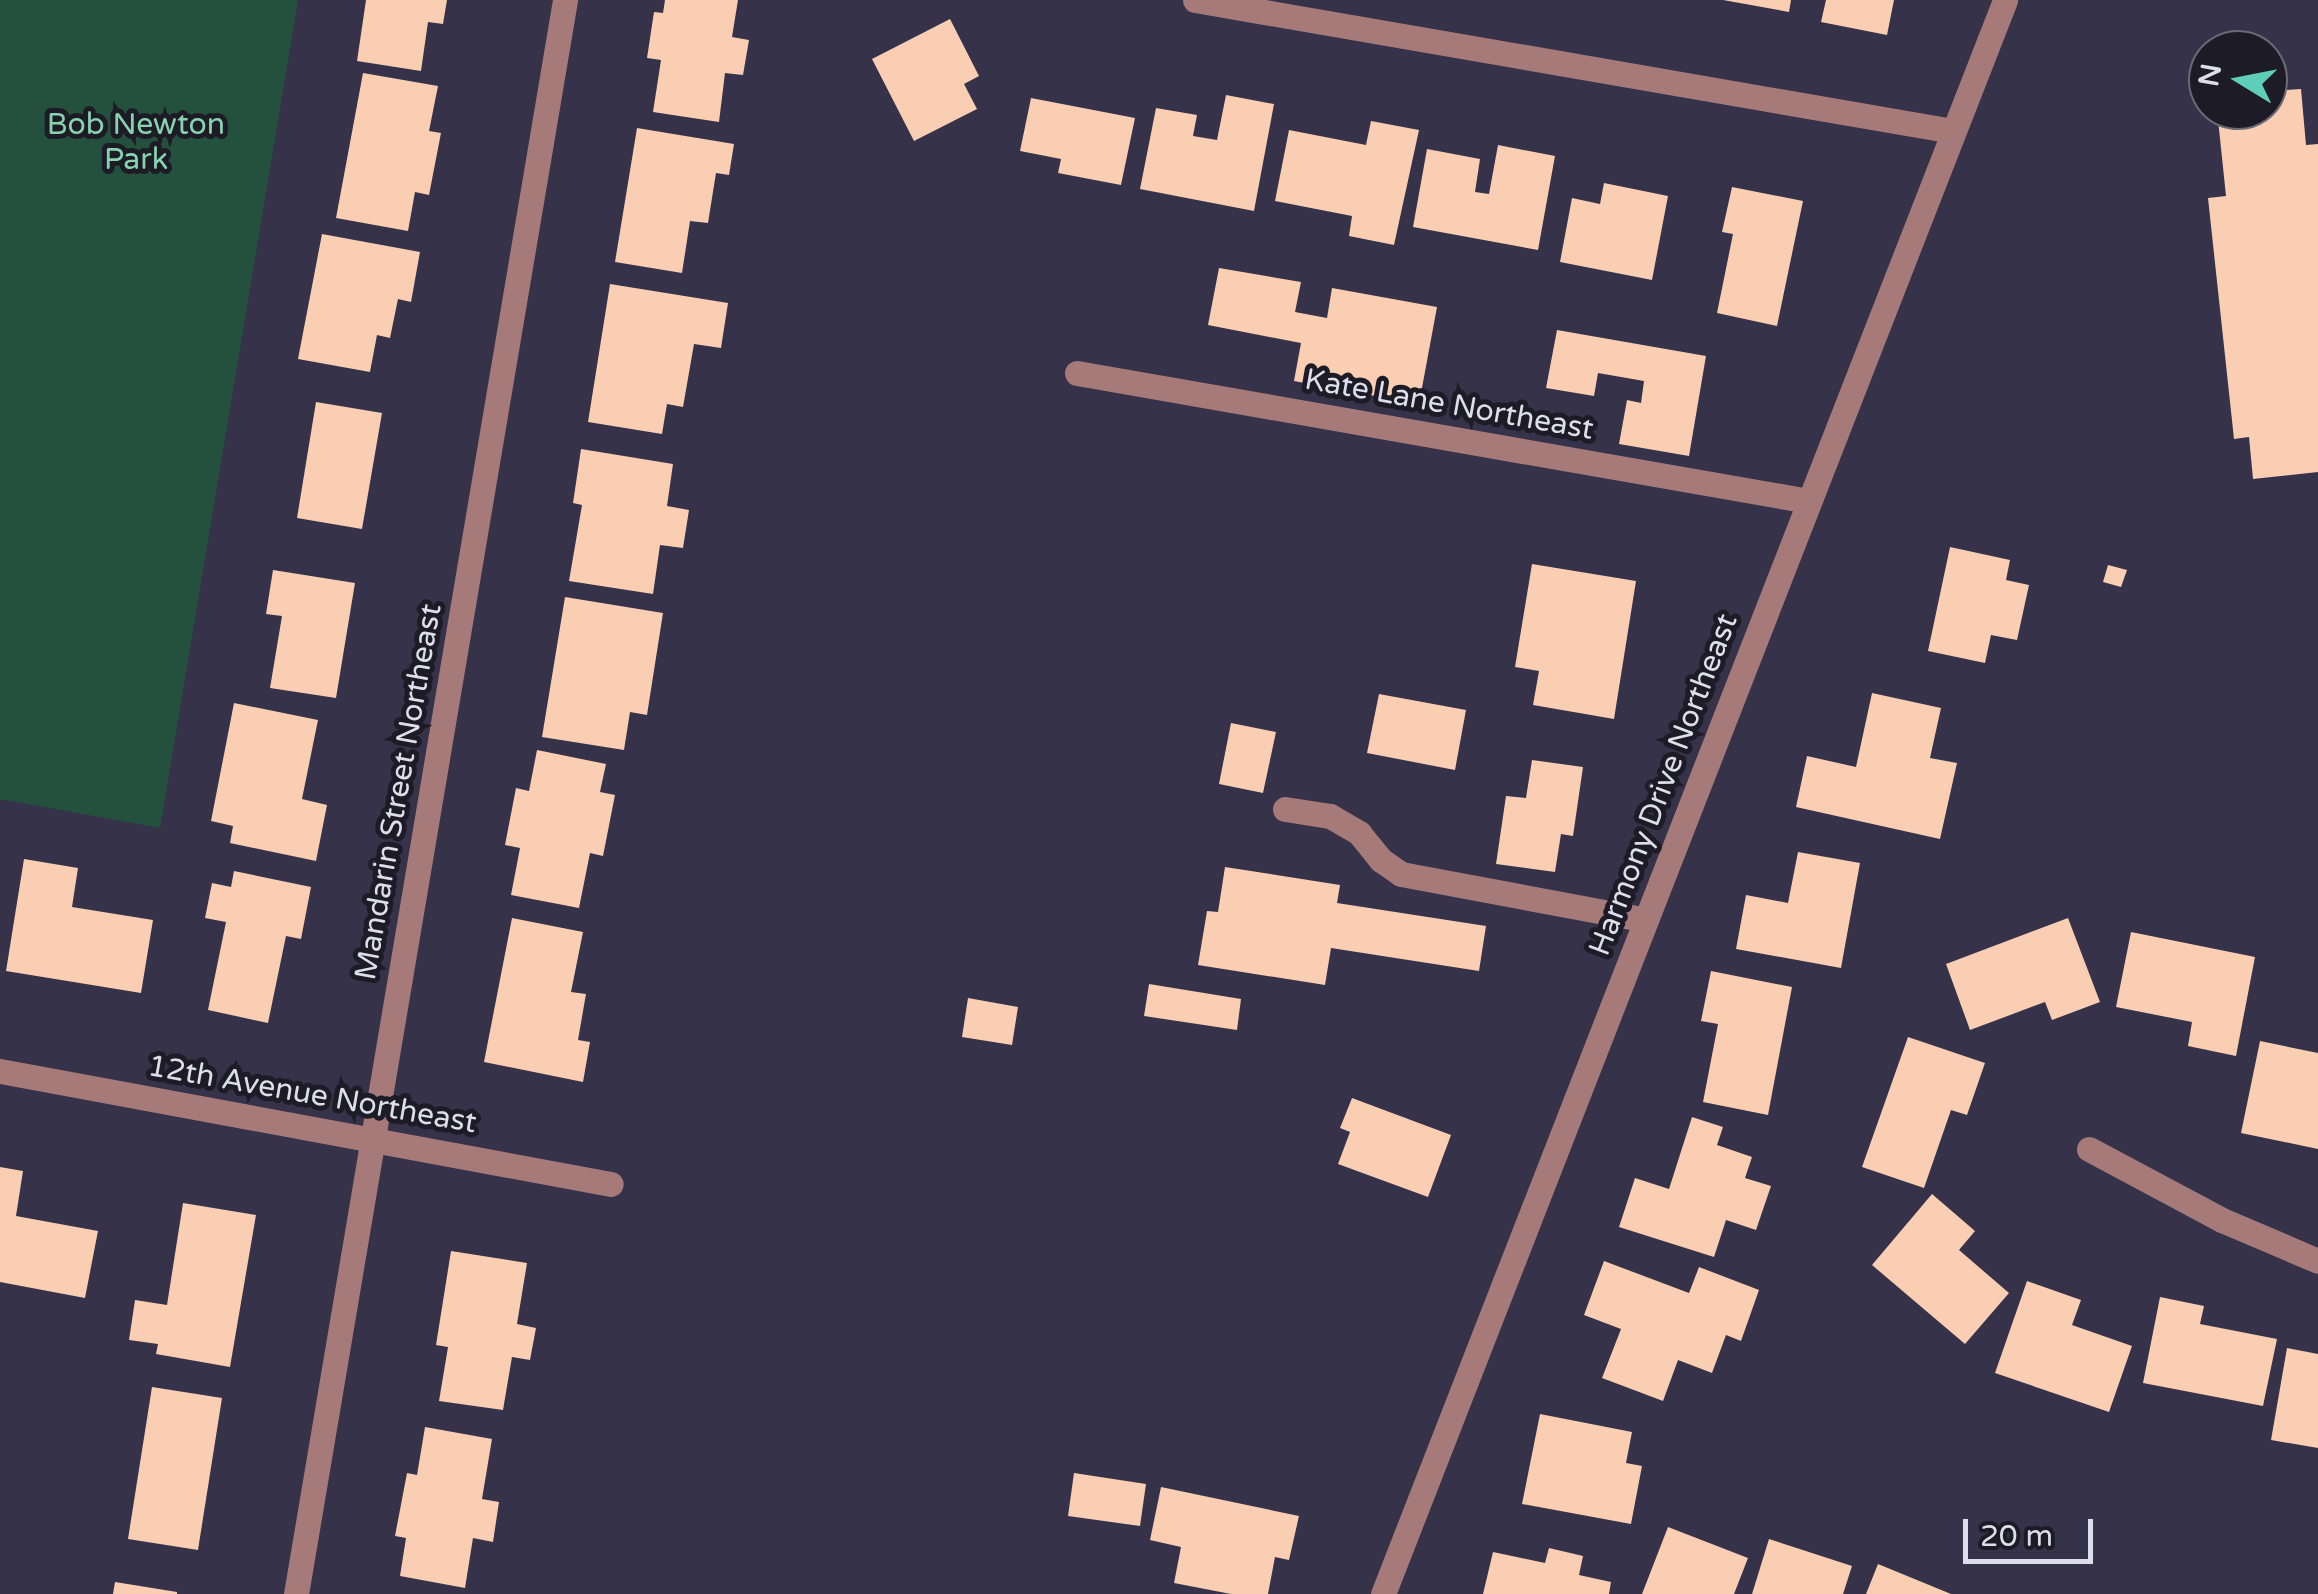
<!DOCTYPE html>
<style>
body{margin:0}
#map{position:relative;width:2318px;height:1594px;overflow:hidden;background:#353249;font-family:"Varela Round",sans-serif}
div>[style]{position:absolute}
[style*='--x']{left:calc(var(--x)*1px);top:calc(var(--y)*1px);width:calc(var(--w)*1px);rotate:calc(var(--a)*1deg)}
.green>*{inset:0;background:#24513d}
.building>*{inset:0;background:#faceb2}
.minor>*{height:25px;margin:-12.5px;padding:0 12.5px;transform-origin:12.5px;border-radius:12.5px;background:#a67a78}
span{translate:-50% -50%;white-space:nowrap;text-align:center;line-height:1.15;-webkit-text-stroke:10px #1d1c26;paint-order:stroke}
.park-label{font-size:30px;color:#87d3af}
.street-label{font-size:30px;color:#deddeb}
.north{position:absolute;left:2188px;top:30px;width:100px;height:100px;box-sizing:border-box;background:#1d1c26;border:2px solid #6a6975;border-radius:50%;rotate:280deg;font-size:28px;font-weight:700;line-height:40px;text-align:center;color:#deddeb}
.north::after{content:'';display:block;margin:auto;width:35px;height:45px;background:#5eceb8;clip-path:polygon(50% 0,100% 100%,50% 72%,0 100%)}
.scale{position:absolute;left:1963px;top:1519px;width:130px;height:45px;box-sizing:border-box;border:5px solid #deddeb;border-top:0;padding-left:12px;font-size:30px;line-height:35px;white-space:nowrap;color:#deddeb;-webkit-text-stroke:8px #1d1c26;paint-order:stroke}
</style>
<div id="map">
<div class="green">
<div style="clip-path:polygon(0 0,298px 0,160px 828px,0 799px)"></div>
</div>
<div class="building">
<div style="clip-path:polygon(366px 0,447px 0,443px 24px,428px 22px,421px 71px,357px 61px)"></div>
<div style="clip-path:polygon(665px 0,738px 0,732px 37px,749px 40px,743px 75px,725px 73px,719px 122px,653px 112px,661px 60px,647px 58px,654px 12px,663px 13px)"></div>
<div style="clip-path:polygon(1723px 0,1791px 0,1789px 12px)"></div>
<div style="clip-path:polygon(1826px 0,1894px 0,1887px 35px,1821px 22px)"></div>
<div style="clip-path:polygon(950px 19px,979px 76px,964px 84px,977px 109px,914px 141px,872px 59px)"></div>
<div style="clip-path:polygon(363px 73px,438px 86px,429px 131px,441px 133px,429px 195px,415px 192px,408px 231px,336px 218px)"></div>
<div style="clip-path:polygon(2301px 89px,2306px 145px,2318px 144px,2318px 472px,2253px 479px,2249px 437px,2234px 439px,2208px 198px,2226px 196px,2217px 110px,2268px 110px,2268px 91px)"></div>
<div style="clip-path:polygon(1226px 95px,1274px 104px,1254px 211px,1140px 189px,1156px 108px,1197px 115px,1193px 136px,1217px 140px)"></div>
<div style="clip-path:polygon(1031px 98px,1135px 118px,1121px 185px,1058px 173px,1061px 159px,1020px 151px)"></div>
<div style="clip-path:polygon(1371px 121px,1419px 130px,1394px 245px,1349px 236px,1352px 216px,1275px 201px,1289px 130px,1366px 145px)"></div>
<div style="clip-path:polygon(637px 128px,734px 144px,729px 175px,716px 173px,708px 223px,690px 221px,682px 273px,615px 262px)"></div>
<div style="clip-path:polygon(1498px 145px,1555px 156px,1538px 250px,1413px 227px,1427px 149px,1480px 159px,1475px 192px,1489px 194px)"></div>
<div style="clip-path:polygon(1604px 183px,1668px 196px,1652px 280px,1560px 262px,1572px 198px,1600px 204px)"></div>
<div style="clip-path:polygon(1732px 187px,1803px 201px,1777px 326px,1717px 313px,1733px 234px,1722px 232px)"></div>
<div style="clip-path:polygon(322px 234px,420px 252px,411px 302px,398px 299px,390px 338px,377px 335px,370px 372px,298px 359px)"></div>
<div style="clip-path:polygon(1219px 268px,1301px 282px,1295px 312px,1327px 318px,1332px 288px,1437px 307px,1419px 404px,1294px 381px,1301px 343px,1208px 325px)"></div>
<div style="clip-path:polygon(610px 284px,728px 303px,721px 348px,694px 344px,683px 407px,667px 404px,662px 434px,588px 422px)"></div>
<div style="clip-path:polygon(1557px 330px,1706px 356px,1689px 456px,1619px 444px,1627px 400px,1641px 403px,1644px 381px,1598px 373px,1594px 396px,1546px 388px)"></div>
<div style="clip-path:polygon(316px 402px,382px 413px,362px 529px,297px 518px)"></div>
<div style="clip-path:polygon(581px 449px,673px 464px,667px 506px,689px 510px,683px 548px,660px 545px,653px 594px,569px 581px,582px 505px,573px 503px)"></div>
<div style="clip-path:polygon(1950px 547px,2010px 560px,2006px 580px,2029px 585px,2017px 640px,1991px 635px,1985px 663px,1928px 651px)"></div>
<div style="clip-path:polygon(1532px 564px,1636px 581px,1614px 719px,1533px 705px,1539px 671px,1515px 667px)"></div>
<div style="clip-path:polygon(2108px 565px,2127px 570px,2121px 587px,2103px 582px)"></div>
<div style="clip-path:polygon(273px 570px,355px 583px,336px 698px,270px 688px,282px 616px,266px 614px)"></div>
<div style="clip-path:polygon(565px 597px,663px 613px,647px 715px,630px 712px,624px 750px,542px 737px)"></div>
<div style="clip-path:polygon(1872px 693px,1941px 708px,1930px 758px,1957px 763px,1940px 839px,1796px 807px,1807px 756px,1856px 767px)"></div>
<div style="clip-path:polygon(1379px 694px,1466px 710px,1455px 770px,1367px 753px)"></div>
<div style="clip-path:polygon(234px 703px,318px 720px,302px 799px,327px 805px,316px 861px,230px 843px,233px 826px,211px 821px)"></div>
<div style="clip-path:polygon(1231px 723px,1276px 732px,1263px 793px,1219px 784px)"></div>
<div style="clip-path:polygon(537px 750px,606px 764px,600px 792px,615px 795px,603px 856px,590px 853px,579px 908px,511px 895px,520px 848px,505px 845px,516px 788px,529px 791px)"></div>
<div style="clip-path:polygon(1532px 760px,1583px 767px,1573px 836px,1561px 834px,1555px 872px,1496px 864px,1506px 796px,1526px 798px)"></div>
<div style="clip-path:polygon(1798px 852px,1860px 863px,1841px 968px,1736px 949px,1746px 895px,1788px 903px)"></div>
<div style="clip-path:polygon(24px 859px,78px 868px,72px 907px,153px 920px,141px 993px,6px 971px)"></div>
<div style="clip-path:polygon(1225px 867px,1340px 885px,1337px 903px,1486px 926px,1479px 971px,1331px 948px,1325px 985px,1198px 965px,1207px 911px,1218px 912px)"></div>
<div style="clip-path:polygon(234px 871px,311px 887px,301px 939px,286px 936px,268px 1023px,208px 1010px,226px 922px,205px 918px,212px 883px,231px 887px)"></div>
<div style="clip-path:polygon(512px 918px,583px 932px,571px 992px,586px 994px,578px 1040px,590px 1042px,583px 1082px,484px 1062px)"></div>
<div style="clip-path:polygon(2068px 918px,2100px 1002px,2052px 1020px,2045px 1002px,1970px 1030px,1946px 964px)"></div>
<div style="clip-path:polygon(2131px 932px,2255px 957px,2236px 1056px,2188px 1046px,2192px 1022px,2116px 1007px)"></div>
<div style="clip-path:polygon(1711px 971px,1792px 987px,1768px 1115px,1703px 1102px,1718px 1024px,1701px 1021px)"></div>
<div style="clip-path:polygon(1149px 984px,1241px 999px,1237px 1030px,1144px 1016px)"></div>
<div style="clip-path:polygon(968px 998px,1018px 1007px,1012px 1045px,962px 1037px)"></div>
<div style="clip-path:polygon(1908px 1037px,1985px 1063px,1967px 1115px,1951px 1110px,1924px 1188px,1862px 1167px)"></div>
<div style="clip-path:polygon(2260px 1041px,2318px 1053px,2318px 1149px,2241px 1133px)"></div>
<div style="clip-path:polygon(1352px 1098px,1451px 1135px,1428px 1197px,1338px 1164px,1350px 1132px,1340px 1128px)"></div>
<div style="clip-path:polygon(1692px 1117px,1723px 1127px,1717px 1145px,1752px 1157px,1745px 1178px,1771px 1186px,1756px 1230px,1726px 1220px,1714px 1257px,1619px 1227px,1635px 1178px,1669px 1189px)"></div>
<div style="clip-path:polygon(0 1167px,23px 1171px,16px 1216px,98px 1231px,85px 1298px,0 1282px)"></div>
<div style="clip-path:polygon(1932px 1194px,1975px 1231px,1959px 1250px,2009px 1293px,1965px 1344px,1872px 1265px)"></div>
<div style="clip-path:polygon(183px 1203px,256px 1215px,230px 1367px,156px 1354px,158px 1344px,129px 1340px,135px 1300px,167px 1305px)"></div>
<div style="clip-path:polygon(451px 1251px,527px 1263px,517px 1324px,536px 1328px,530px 1360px,512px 1357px,503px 1410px,439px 1401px,448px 1347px,436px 1345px)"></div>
<div style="clip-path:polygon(1604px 1261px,1689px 1293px,1699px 1267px,1759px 1290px,1741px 1341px,1726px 1335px,1712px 1373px,1678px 1360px,1663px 1401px,1602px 1378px,1621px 1329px,1584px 1315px)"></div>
<div style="clip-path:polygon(2027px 1281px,2081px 1300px,2072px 1325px,2132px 1346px,2109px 1412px,1995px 1373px)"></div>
<div style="clip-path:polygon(2160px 1297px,2204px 1306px,2200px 1324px,2277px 1339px,2263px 1406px,2143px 1383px)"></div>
<div style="clip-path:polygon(2287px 1348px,2318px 1354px,2318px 1448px,2271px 1440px)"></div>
<div style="clip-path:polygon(152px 1387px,222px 1398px,198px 1550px,128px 1539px)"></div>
<div style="clip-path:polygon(1540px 1414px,1632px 1432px,1626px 1463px,1642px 1466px,1631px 1524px,1522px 1504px)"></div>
<div style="clip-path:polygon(425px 1427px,492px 1439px,482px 1499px,499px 1502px,493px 1542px,473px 1538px,465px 1588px,400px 1576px,406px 1538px,395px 1536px,407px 1473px,417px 1475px)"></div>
<div style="clip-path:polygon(1074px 1473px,1146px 1484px,1140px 1526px,1068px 1516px)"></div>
<div style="clip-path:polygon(1161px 1487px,1299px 1516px,1289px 1560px,1275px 1557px,1268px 1594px,1231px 1594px,1174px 1583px,1181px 1547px,1150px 1540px)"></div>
<div style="clip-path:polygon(1668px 1527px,1748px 1558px,1734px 1594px,1642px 1594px)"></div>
<div style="clip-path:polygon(1769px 1539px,1852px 1566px,1843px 1594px,1752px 1594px)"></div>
<div style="clip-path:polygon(1549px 1548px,1583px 1556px,1579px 1575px,1611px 1582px,1609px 1594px,1483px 1594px,1493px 1552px,1545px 1563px)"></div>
<div style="clip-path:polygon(1878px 1564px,1951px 1594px,1866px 1594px)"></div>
<div style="clip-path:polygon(115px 1582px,177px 1592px,177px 1594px,113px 1594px)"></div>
</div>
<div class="minor">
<div style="--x:1195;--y:0;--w:769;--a:9.81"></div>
<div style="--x:1077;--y:373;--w:743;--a:9.92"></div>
<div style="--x:1285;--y:809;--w:46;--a:8.8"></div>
<div style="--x:1330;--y:816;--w:34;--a:30"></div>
<div style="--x:1359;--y:833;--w:35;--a:51"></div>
<div style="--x:1381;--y:860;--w:24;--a:35"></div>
<div style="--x:1401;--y:874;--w:249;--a:10.6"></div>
<div style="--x:0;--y:1071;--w:621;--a:10.48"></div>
<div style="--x:2089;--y:1149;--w:151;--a:28.1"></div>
<div style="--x:2222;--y:1220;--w:104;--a:23.1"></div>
<div style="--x:296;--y:1594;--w:1617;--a:-80.42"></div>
<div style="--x:1383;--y:1594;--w:1711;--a:-68.68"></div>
</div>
<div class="park-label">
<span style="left:136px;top:142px">Bob Newton<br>Park</span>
</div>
<div class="street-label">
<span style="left:1449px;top:405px;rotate:10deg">Kate Lane Northeast</span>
<span style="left:1664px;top:785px;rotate:-69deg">Harmony Drive Northeast</span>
<span style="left:399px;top:792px;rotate:-80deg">Mandarin Street Northeast</span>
<span style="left:312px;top:1095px;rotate:10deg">12th Avenue Northeast</span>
</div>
<div class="north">N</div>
<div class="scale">20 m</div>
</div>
